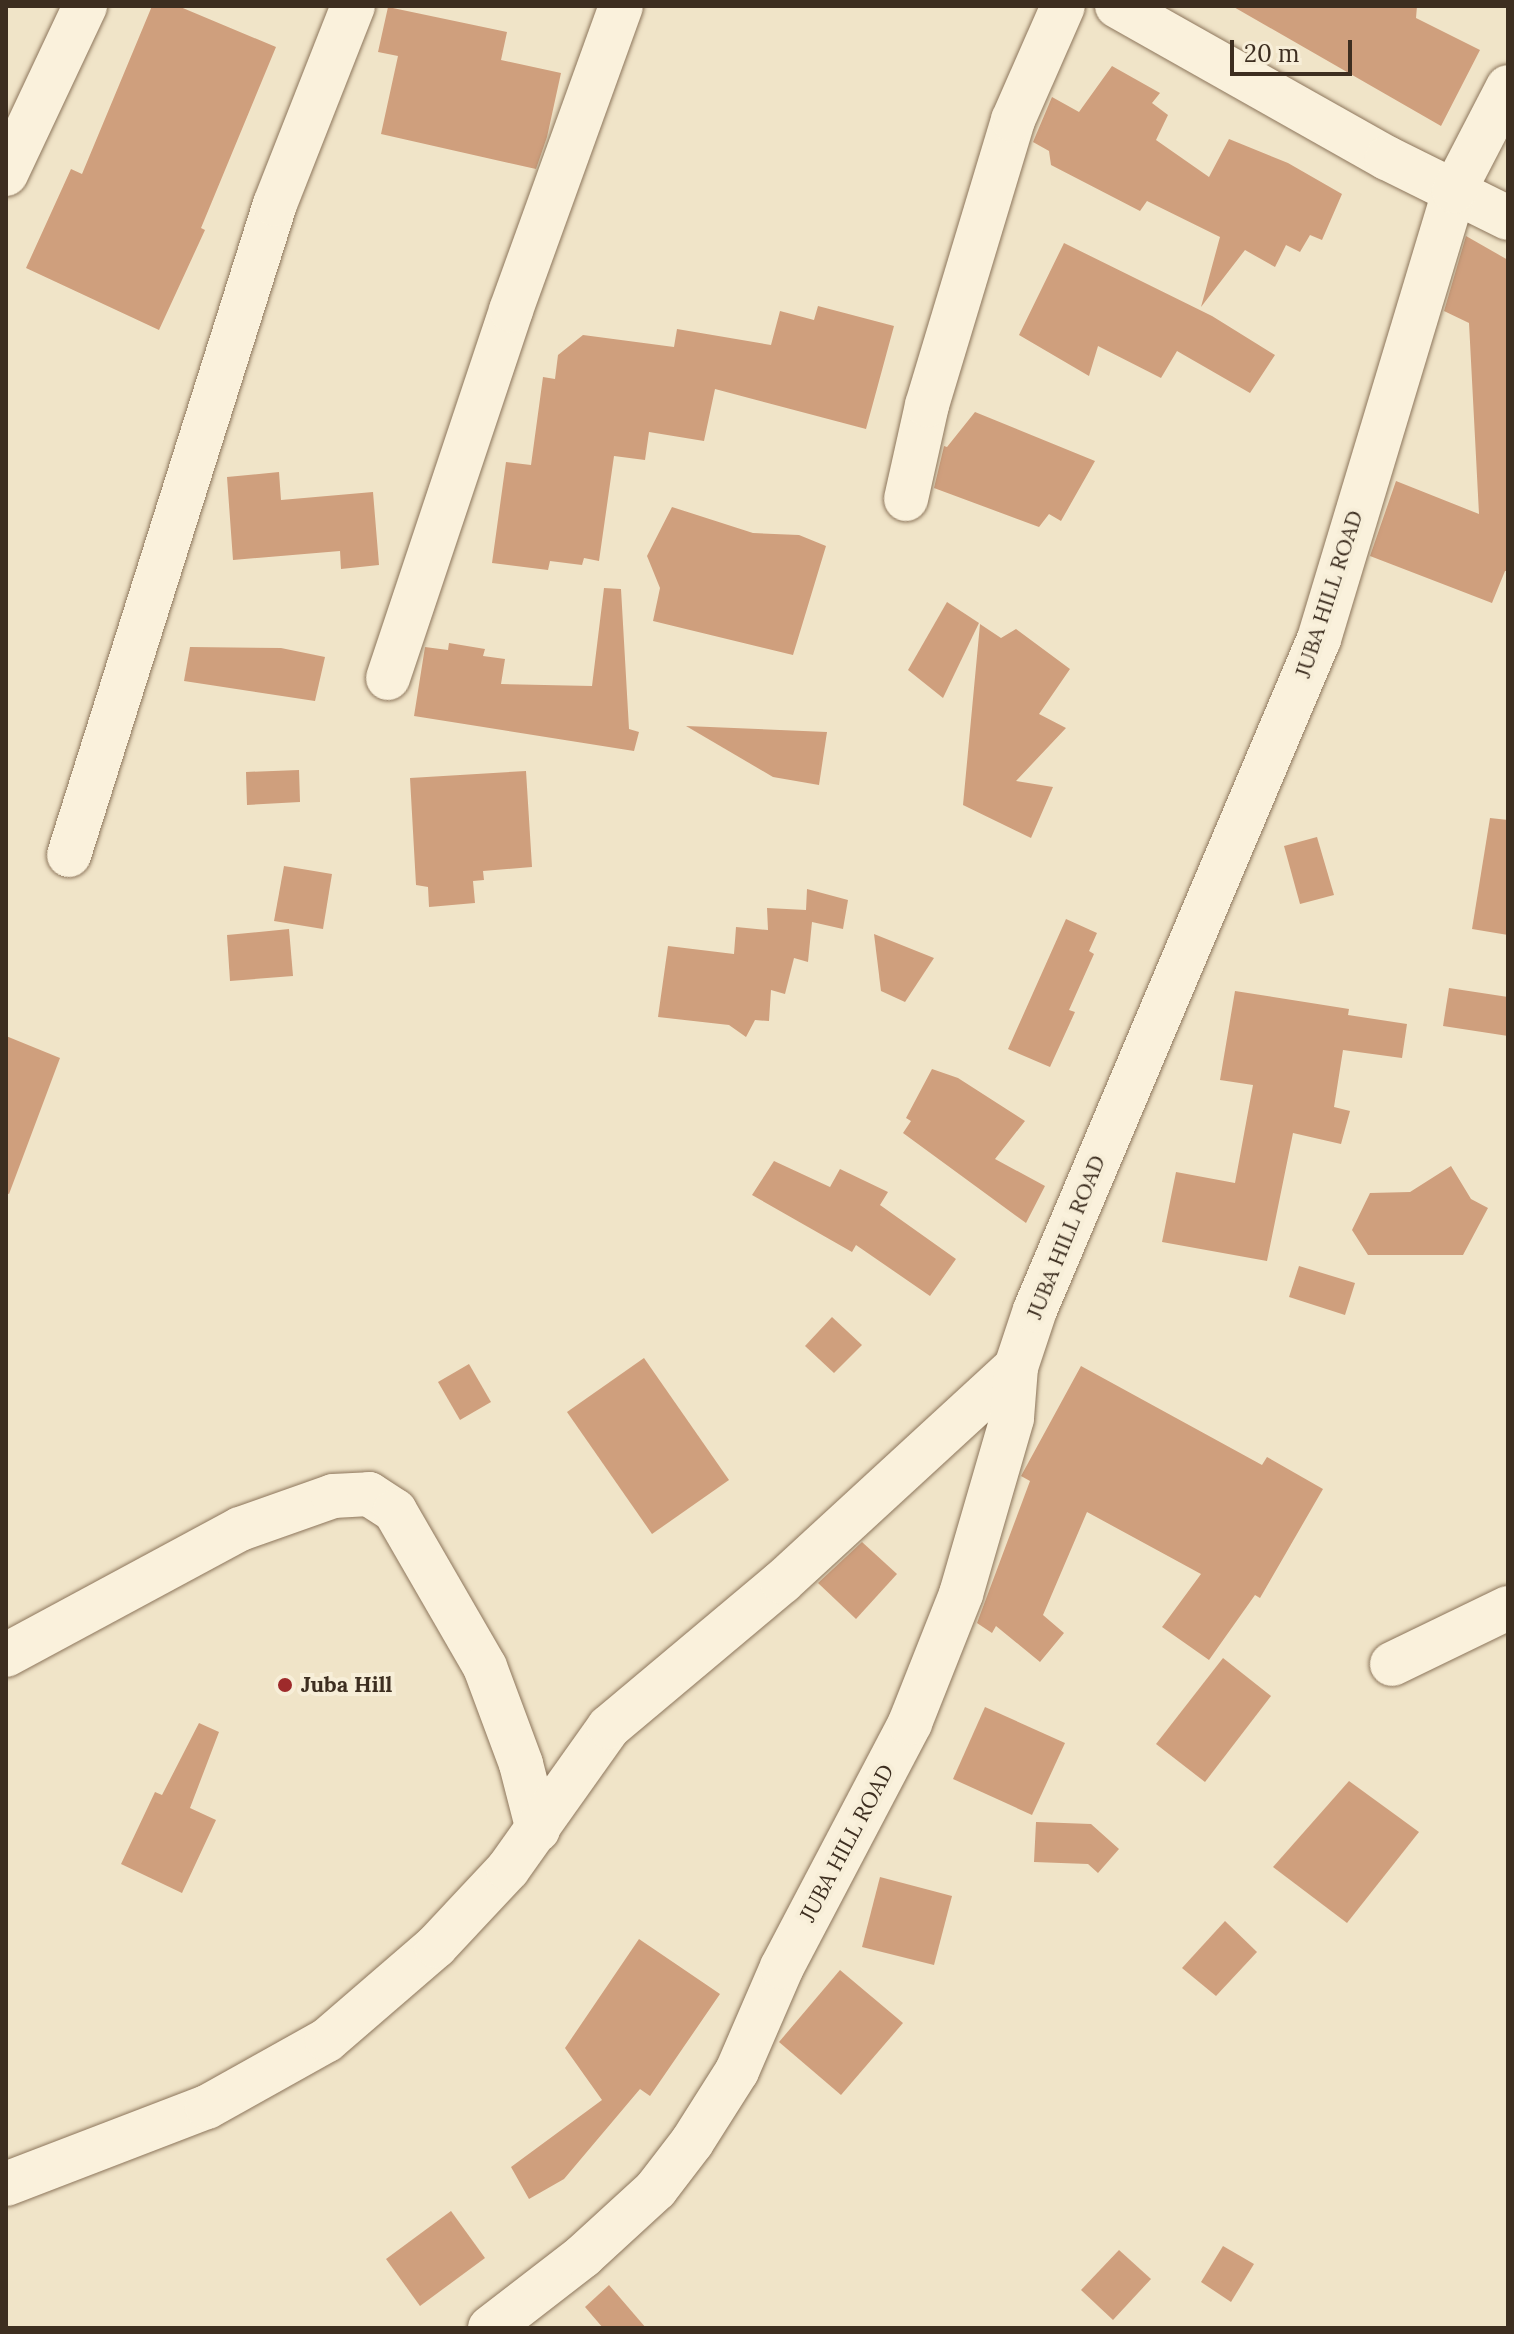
<!DOCTYPE html>
<style>
body{margin:0}
#map{position:relative;width:1514px;height:2334px;overflow:hidden;background:#f0e4c8;font-family:Lora,serif}
div>[style]{position:absolute}
[style*='--x']{left:calc(var(--x)*1px);top:calc(var(--y)*1px);width:calc(var(--w)*1px);rotate:calc(var(--a)*1deg)}
.building>*{inset:0;background:#cf9f7d}
.roads{filter:drop-shadow(0 0 2px #8d765c) drop-shadow(0 0 2px #8d765c)}
.minor>*{height:44px;margin:-22px;padding:0 22px;transform-origin:22px;border-radius:22px;background:#faf1dc}
.dots>*{width:22px;height:22px;translate:-50% -50%;box-sizing:border-box;border:4px solid #f7eed8;border-radius:50%}
span{translate:-50% -50%;white-space:nowrap;text-align:center;line-height:1.15;-webkit-text-stroke:8px #f7eed8;paint-order:stroke}
.street-label{font-size:22px;color:#3d2e20}
.poi-label{font-size:22px;color:#3d2e20;font-weight:700}
.left{translate:0 -50%;text-align:left}
.frame{position:absolute;inset:0;border:8px solid #3d2e20;pointer-events:none}
.scale{position:absolute;left:1230px;top:40px;width:122px;height:36px;box-sizing:border-box;border:4px solid #3d2e20;border-top:0;padding-left:10px;font-size:24px;line-height:28px;white-space:nowrap;color:#3d2e20;-webkit-text-stroke:6px #f7eed8;paint-order:stroke}
</style>
<div id="map">
<div class="building">
<div style="clip-path:polygon(152px 6px,178px 6px,276px 47px,201px 228px,205px 230px,159px 330px,26px 268px,71px 169px,82px 174px)"></div>
<div style="clip-path:polygon(1232px 6px,1417px 6px,1416px 18px,1480px 50px,1441px 126px)"></div>
<div style="clip-path:polygon(388px 7px,507px 32px,501px 60px,561px 73px,547px 137px,536px 169px,381px 134px,398px 56px,378px 52px)"></div>
<div style="clip-path:polygon(1112px 66px,1160px 93px,1152px 103px,1168px 115px,1156px 140px,1209px 177px,1229px 139px,1288px 163px,1342px 194px,1322px 240px,1310px 235px,1300px 252px,1286px 245px,1275px 267px,1245px 250px,1201px 307px,1220px 237px,1147px 201px,1140px 211px,1051px 165px,1049px 151px,1033px 142px,1052px 97px,1079px 112px)"></div>
<div style="clip-path:polygon(1466px 236px,1508px 260px,1508px 571px,1505px 571px,1492px 603px,1370px 556px,1396px 481px,1479px 514px,1469px 323px,1444px 311px)"></div>
<div style="clip-path:polygon(1064px 243px,1212px 316px,1275px 355px,1250px 393px,1177px 351px,1161px 378px,1098px 346px,1089px 376px,1019px 335px)"></div>
<div style="clip-path:polygon(818px 306px,894px 326px,866px 429px,715px 389px,704px 441px,649px 432px,645px 460px,614px 456px,599px 561px,584px 558px,582px 565px,550px 561px,548px 570px,492px 563px,506px 462px,531px 465px,543px 377px,555px 379px,558px 355px,583px 335px,674px 347px,677px 329px,771px 345px,780px 311px,814px 320px)"></div>
<div style="clip-path:polygon(975px 412px,1095px 461px,1061px 521px,1049px 514px,1039px 527px,934px 488px,944px 446px,947px 447px)"></div>
<div style="clip-path:polygon(279px 472px,281px 500px,373px 492px,379px 565px,341px 569px,340px 551px,233px 560px,227px 477px)"></div>
<div style="clip-path:polygon(672px 507px,753px 533px,799px 535px,826px 546px,793px 655px,653px 621px,660px 588px,647px 556px)"></div>
<div style="clip-path:polygon(604px 588px,621px 589px,629px 729px,639px 732px,634px 751px,414px 716px,425px 647px,448px 650px,449px 643px,485px 649px,483px 656px,505px 659px,501px 684px,592px 686px)"></div>
<div style="clip-path:polygon(947px 602px,979px 623px,943px 698px,908px 670px)"></div>
<div style="clip-path:polygon(980px 624px,1001px 638px,1016px 629px,1070px 669px,1039px 714px,1066px 728px,1016px 781px,1053px 787px,1031px 838px,963px 805px)"></div>
<div style="clip-path:polygon(190px 647px,281px 648px,325px 657px,315px 701px,184px 681px)"></div>
<div style="clip-path:polygon(686px 726px,827px 732px,819px 785px,773px 777px)"></div>
<div style="clip-path:polygon(299px 770px,300px 802px,247px 805px,246px 772px)"></div>
<div style="clip-path:polygon(526px 771px,532px 867px,483px 871px,484px 880px,473px 881px,475px 903px,429px 907px,428px 887px,416px 885px,410px 778px)"></div>
<div style="clip-path:polygon(1490px 818px,1508px 820px,1508px 935px,1472px 929px)"></div>
<div style="clip-path:polygon(1317px 837px,1334px 895px,1300px 904px,1284px 846px)"></div>
<div style="clip-path:polygon(284px 866px,332px 874px,323px 929px,274px 921px)"></div>
<div style="clip-path:polygon(807px 889px,848px 900px,843px 929px,812px 922px,808px 962px,794px 958px,785px 994px,771px 990px,769px 1021px,755px 1020px,746px 1037px,729px 1025px,658px 1017px,668px 946px,734px 954px,736px 927px,768px 930px,767px 908px,806px 910px)"></div>
<div style="clip-path:polygon(1066px 919px,1097px 933px,1089px 951px,1094px 954px,1069px 1010px,1075px 1012px,1050px 1067px,1008px 1049px)"></div>
<div style="clip-path:polygon(289px 929px,293px 976px,230px 981px,227px 935px)"></div>
<div style="clip-path:polygon(874px 934px,934px 958px,905px 1002px,881px 991px)"></div>
<div style="clip-path:polygon(1449px 988px,1508px 997px,1508px 1036px,1443px 1026px)"></div>
<div style="clip-path:polygon(1235px 991px,1349px 1009px,1348px 1015px,1407px 1024px,1402px 1058px,1343px 1050px,1334px 1107px,1350px 1111px,1341px 1144px,1293px 1133px,1267px 1261px,1162px 1242px,1176px 1172px,1235px 1183px,1253px 1085px,1220px 1080px)"></div>
<div style="clip-path:polygon(6px 1036px,60px 1058px,9px 1194px,6px 1193px)"></div>
<div style="clip-path:polygon(932px 1069px,958px 1078px,1025px 1121px,995px 1159px,1045px 1186px,1026px 1223px,903px 1133px,911px 1121px,906px 1118px)"></div>
<div style="clip-path:polygon(774px 1161px,830px 1187px,840px 1169px,888px 1192px,880px 1205px,956px 1259px,930px 1296px,856px 1245px,852px 1252px,752px 1195px)"></div>
<div style="clip-path:polygon(1451px 1166px,1471px 1199px,1488px 1208px,1463px 1255px,1368px 1255px,1352px 1230px,1370px 1193px,1410px 1192px)"></div>
<div style="clip-path:polygon(1299px 1266px,1355px 1283px,1345px 1315px,1289px 1297px)"></div>
<div style="clip-path:polygon(832px 1317px,862px 1345px,834px 1373px,805px 1346px)"></div>
<div style="clip-path:polygon(644px 1358px,729px 1480px,652px 1534px,567px 1412px)"></div>
<div style="clip-path:polygon(469px 1364px,491px 1402px,460px 1420px,438px 1382px)"></div>
<div style="clip-path:polygon(1081px 1366px,1262px 1465px,1267px 1457px,1323px 1489px,1260px 1598px,1255px 1595px,1209px 1660px,1162px 1627px,1201px 1574px,1087px 1512px,1043px 1615px,1064px 1633px,1040px 1662px,996px 1626px,992px 1633px,977px 1623px,1030px 1481px,1021px 1476px)"></div>
<div style="clip-path:polygon(862px 1542px,897px 1574px,856px 1619px,818px 1583px)"></div>
<div style="clip-path:polygon(1223px 1658px,1271px 1696px,1205px 1782px,1156px 1744px)"></div>
<div style="clip-path:polygon(985px 1707px,1065px 1743px,1032px 1815px,953px 1779px)"></div>
<div style="clip-path:polygon(199px 1723px,219px 1732px,190px 1808px,216px 1820px,182px 1893px,121px 1864px,155px 1792px,162px 1795px)"></div>
<div style="clip-path:polygon(1349px 1781px,1419px 1832px,1347px 1923px,1273px 1867px)"></div>
<div style="clip-path:polygon(1036px 1822px,1091px 1824px,1119px 1849px,1098px 1873px,1088px 1864px,1034px 1862px)"></div>
<div style="clip-path:polygon(880px 1877px,952px 1896px,934px 1965px,862px 1947px)"></div>
<div style="clip-path:polygon(1225px 1921px,1257px 1952px,1216px 1996px,1182px 1968px)"></div>
<div style="clip-path:polygon(639px 1939px,720px 1994px,650px 2096px,640px 2089px,564px 2179px,529px 2199px,511px 2167px,602px 2100px,565px 2048px)"></div>
<div style="clip-path:polygon(840px 1970px,903px 2023px,841px 2095px,779px 2042px)"></div>
<div style="clip-path:polygon(451px 2211px,485px 2258px,420px 2306px,386px 2259px)"></div>
<div style="clip-path:polygon(1223px 2246px,1254px 2264px,1231px 2302px,1201px 2282px)"></div>
<div style="clip-path:polygon(1119px 2250px,1151px 2279px,1113px 2320px,1081px 2290px)"></div>
<div style="clip-path:polygon(609px 2285px,646px 2328px,603px 2328px,585px 2307px)"></div>
</div>
<div class="roads">
<div class="minor">
<div style="--x:1117;--y:6;--w:310;--a:29.4"></div>
<div style="--x:1387;--y:158;--w:135;--a:26.4"></div>
<div style="--x:6;--y:174;--w:186;--a:-64.8"></div>
<div style="--x:906;--y:499;--w:96;--a:-77.4"></div>
<div style="--x:927;--y:405;--w:298;--a:-73.2"></div>
<div style="--x:1013;--y:120;--w:124;--a:-66.3"></div>
<div style="--x:388;--y:678;--w:388;--a:-71.5"></div>
<div style="--x:511;--y:310;--w:323;--a:-70.1"></div>
<div style="--x:69;--y:855;--w:683;--a:-72.44"></div>
<div style="--x:275;--y:204;--w:213;--a:-68.5"></div>
<div style="--x:6;--y:1655;--w:266;--a:-28.3"></div>
<div style="--x:240;--y:1529;--w:99;--a:-19.5"></div>
<div style="--x:333;--y:1496;--w:36;--a:-3"></div>
<div style="--x:369;--y:1494;--w:31;--a:33"></div>
<div style="--x:395;--y:1511;--w:180;--a:60"></div>
<div style="--x:485;--y:1667;--w:103;--a:69.6"></div>
<div style="--x:521;--y:1764;--w:68;--a:75.6"></div>
<div style="--x:1392;--y:1664;--w:129;--a:-25.8"></div>
<div style="--x:6;--y:2184;--w:215;--a:-21"></div>
<div style="--x:207;--y:2107;--w:137;--a:-29.2"></div>
<div style="--x:327;--y:2040;--w:144;--a:-40.8"></div>
<div style="--x:436;--y:1946;--w:105;--a:-46.9"></div>
<div style="--x:508;--y:1869;--w:174;--a:-54.6"></div>
<div style="--x:609;--y:1727;--w:226;--a:-40"></div>
<div style="--x:782;--y:1582;--w:318;--a:-42.6"></div>
<div style="--x:490;--y:2328;--w:118;--a:-37.7"></div>
<div style="--x:583;--y:2256;--w:99;--a:-42.5"></div>
<div style="--x:656;--y:2189;--w:59;--a:-52.5"></div>
<div style="--x:692;--y:2142;--w:84;--a:-57.6"></div>
<div style="--x:737;--y:2071;--w:113;--a:-66.6"></div>
<div style="--x:782;--y:1967;--w:276;--a:-62.3"></div>
<div style="--x:910;--y:1723;--w:139;--a:-68.4"></div>
<div style="--x:961;--y:1594;--w:183;--a:-73.8"></div>
<div style="--x:1012;--y:1418;--w:51;--a:-85.5"></div>
<div style="--x:1016;--y:1367;--w:60;--a:-71.6"></div>
<div style="--x:1035;--y:1310;--w:729;--a:-67.06"></div>
<div style="--x:1319;--y:639;--w:468;--a:-73.2"></div>
<div style="--x:1454;--y:191;--w:117;--a:-62.6"></div>
</div>
</div>
<div class="dots">
<div style="left:285px;top:1685px;background:#9e2a2b"></div>
</div>
<div class="street-label">
<span style="left:1329px;top:594px;rotate:-72deg">JUBA HILL ROAD</span>
<span style="left:1066px;top:1237px;rotate:-68deg">JUBA HILL ROAD</span>
<span style="left:847px;top:1843px;rotate:-62deg">JUBA HILL ROAD</span>
</div>
<div class="poi-label">
<span class="left" style="left:301px;top:1685px">Juba Hill</span>
</div>
<div class="frame"></div>
<div class="scale">20 m</div>
</div>
